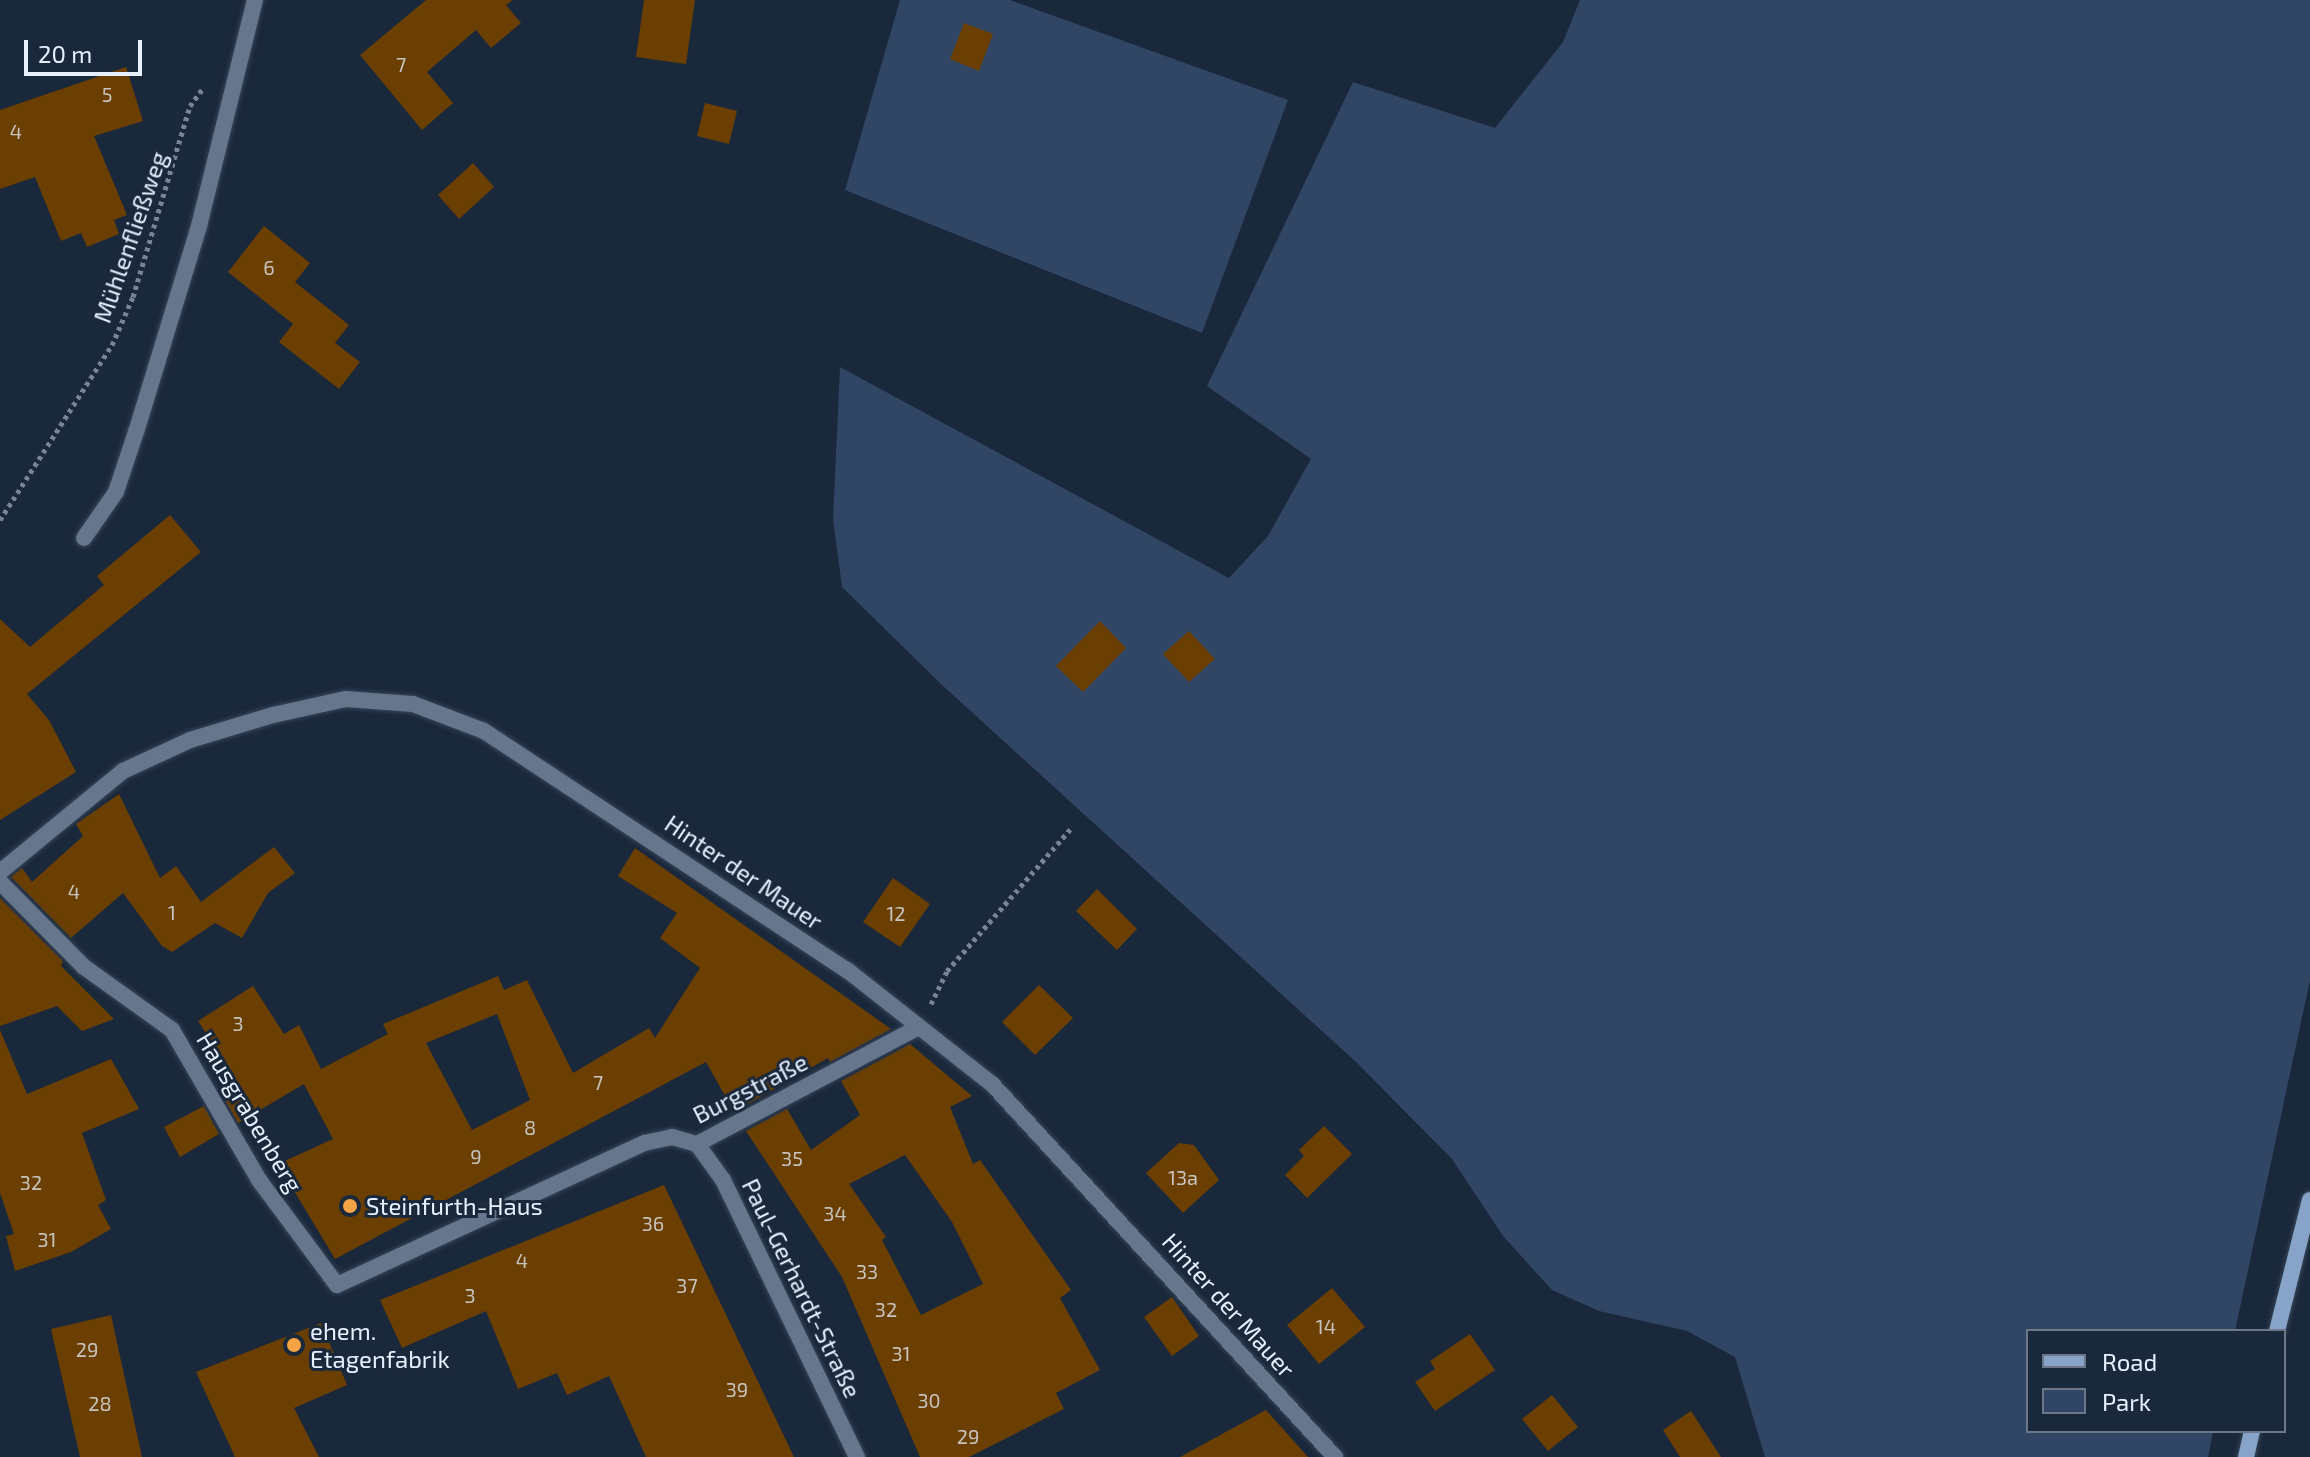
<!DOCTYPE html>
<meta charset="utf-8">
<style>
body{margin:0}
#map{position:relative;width:2310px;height:1457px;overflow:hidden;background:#1a283c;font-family:"Exo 2",sans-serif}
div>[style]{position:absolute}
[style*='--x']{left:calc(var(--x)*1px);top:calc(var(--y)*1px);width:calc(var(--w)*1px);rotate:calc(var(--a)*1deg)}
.green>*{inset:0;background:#304664}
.building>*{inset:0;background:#6b3f02}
.path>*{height:5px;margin-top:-2.5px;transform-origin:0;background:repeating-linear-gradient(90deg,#788496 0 4px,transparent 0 8px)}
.roads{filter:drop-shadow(0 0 2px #374457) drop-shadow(0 0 2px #374457)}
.lane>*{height:16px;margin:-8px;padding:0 8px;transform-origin:8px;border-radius:8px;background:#66768d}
.street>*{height:16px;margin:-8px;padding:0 8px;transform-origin:8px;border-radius:8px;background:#66768d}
.secondary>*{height:16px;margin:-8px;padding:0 8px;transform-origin:8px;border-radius:8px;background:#88a3c8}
.dots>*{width:22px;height:22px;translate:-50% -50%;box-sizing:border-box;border:4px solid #1a283c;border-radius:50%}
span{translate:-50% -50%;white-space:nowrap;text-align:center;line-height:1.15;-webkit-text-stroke:6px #1a283c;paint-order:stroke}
.number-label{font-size:20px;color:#c7c4bf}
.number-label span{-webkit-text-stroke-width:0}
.street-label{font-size:24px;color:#e6f0fe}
.poi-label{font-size:24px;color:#e6f0fe}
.left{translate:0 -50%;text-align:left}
.legend{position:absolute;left:2026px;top:1329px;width:260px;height:104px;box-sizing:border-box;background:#1a283c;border:2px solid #6c788a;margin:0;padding:10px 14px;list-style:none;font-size:24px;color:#e6f0fe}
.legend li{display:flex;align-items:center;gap:16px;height:40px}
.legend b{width:40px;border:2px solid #6c788a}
.scale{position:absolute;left:24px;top:40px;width:118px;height:36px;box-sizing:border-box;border:4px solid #e6f0fe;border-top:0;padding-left:10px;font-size:24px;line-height:28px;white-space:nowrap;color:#e6f0fe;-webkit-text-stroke:6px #1a283c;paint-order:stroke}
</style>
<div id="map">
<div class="green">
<div style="clip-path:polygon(900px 0,1010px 0,1288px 100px,1202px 333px,845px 190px)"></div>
<div style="clip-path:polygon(1580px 0,2310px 0,2310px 980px,2235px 1331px,2028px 1331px,2028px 1431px,2213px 1431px,2208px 1457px,1765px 1457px,1735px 1357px,1687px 1331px,1599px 1311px,1552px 1290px,1503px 1236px,1452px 1159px,1356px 1062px,941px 684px,842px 587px,833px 519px,840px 367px,1229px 578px,1268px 536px,1311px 459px,1207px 386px,1353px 82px,1495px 128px,1563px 42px)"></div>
</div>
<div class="building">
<div style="clip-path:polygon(426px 0,513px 0,506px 5px,521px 23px,491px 48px,476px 30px,427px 72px,453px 103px,422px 130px,360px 55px)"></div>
<div style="clip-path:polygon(644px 0,695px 0,686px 64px,636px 57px)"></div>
<div style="clip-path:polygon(964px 23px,993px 34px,979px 71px,950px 59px)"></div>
<div style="clip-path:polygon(126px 67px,143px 121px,94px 136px,127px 215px,114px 220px,119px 234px,87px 247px,81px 233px,61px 241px,35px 177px,0 189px,0 110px)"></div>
<div style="clip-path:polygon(705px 103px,737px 111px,729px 144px,697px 136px)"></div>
<div style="clip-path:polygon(473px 163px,494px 187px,459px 219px,438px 195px)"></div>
<div style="clip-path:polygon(264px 226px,310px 263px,295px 282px,349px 325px,335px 343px,360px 362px,339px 389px,279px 342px,293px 324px,228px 272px)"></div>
<div style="clip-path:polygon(170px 515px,201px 552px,27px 694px,49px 720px,76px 772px,0 820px,0 619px,30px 647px,104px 585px,97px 576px)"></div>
<div style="clip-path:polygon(1100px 621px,1126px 648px,1083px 692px,1056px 666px)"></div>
<div style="clip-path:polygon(1189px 631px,1215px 659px,1189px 682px,1163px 654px)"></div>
<div style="clip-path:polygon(119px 794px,160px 878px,176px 866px,201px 902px,274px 847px,295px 873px,268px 893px,242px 938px,215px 923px,172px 952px,162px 946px,123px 893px,71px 938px,11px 877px,22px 868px,32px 882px,83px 836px,76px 824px)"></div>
<div style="clip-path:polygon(evenodd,635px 848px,891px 1029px,830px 1062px,828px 1058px,734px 1112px,706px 1062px,335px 1259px,278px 1164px,333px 1139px,304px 1084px,238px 1123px,223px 1096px,241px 1087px,198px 1021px,253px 986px,284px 1034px,299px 1025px,321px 1069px,388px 1034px,383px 1024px,498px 976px,504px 990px,527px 980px,573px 1073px,649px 1028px,655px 1038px,700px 968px,660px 938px,677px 913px,618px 876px,635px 848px,497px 1014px,530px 1100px,472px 1130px,426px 1043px,497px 1014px)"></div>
<div style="clip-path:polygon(893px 878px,930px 904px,900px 947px,863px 922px)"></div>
<div style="clip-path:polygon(1097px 889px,1137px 929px,1117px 950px,1076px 911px)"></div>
<div style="clip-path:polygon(0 898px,63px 961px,61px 966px,114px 1019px,82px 1031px,57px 1006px,0 1026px)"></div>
<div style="clip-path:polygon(1039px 985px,1073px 1018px,1035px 1055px,1002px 1022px)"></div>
<div style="clip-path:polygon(0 1030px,27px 1094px,111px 1059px,139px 1109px,82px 1133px,106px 1200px,98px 1205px,111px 1229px,71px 1252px,15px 1271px,6px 1236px,14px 1234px,0 1193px)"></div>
<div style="clip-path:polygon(evenodd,910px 1044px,972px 1096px,950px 1107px,973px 1164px,980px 1160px,1071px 1290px,1060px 1298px,1100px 1370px,1056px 1393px,1064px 1409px,969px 1457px,920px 1457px,842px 1277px,746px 1131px,787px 1109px,811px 1150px,860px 1115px,841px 1081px,910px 1044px,905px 1155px,952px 1222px,983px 1284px,921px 1315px,882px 1240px,886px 1237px,849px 1184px,905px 1155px)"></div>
<div style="clip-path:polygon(204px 1106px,219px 1134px,180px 1157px,164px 1127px)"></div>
<div style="clip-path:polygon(1324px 1126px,1352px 1154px,1307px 1198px,1285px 1175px,1304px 1156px,1299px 1150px)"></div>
<div style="clip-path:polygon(1179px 1143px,1194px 1145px,1219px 1180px,1183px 1213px,1146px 1173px)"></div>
<div style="clip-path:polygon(664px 1185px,794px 1457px,646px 1457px,609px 1376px,567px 1395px,557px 1373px,518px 1389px,486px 1311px,402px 1348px,380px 1300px)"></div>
<div style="clip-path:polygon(1332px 1288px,1365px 1327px,1319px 1364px,1287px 1325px)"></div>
<div style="clip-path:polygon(1172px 1297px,1199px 1336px,1172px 1356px,1144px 1317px)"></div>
<div style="clip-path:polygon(111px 1315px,142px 1457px,80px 1457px,51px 1329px)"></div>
<div style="clip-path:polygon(321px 1323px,347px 1385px,294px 1408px,319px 1457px,235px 1457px,196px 1372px)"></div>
<div style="clip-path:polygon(1470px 1334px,1495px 1370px,1435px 1411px,1415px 1382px,1435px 1369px,1430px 1361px)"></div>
<div style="clip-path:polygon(1552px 1395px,1578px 1427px,1548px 1451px,1522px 1419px)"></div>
<div style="clip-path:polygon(1266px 1410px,1308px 1457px,1180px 1457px)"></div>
<div style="clip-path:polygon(1691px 1411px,1721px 1457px,1680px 1457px,1663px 1430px)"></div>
</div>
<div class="path">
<div style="--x:0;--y:520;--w:208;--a:-57.4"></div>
<div style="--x:112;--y:345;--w:52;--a:-66.4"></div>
<div style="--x:133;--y:297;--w:199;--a:-73.4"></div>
<div style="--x:190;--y:106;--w:22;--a:-54"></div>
<div style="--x:931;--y:1004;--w:37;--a:-64"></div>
<div style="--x:947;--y:971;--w:191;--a:-49"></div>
</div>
<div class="roads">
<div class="lane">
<div style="--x:84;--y:538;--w:56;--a:-55.2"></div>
<div style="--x:116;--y:492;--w:66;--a:-71.6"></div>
<div style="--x:137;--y:429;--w:212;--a:-73"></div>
<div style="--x:199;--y:226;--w:233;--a:-76.1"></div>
<div style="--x:0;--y:882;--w:120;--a:45.3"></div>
<div style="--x:84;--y:967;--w:108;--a:35.6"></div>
<div style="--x:172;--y:1030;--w:173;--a:59.9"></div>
<div style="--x:259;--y:1180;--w:131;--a:53.4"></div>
</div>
<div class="street">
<div style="--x:0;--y:872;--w:159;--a:-39.4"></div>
<div style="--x:123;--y:771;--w:74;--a:-24.8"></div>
<div style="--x:190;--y:740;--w:87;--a:-16.8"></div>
<div style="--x:273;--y:715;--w:75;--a:-12.4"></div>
<div style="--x:346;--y:699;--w:67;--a:4.3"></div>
<div style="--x:413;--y:704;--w:76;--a:20.8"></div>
<div style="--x:484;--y:731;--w:435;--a:33.4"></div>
<div style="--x:847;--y:970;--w:184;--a:38.2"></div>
<div style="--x:992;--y:1084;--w:507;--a:47.4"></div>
<div style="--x:697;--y:1144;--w:44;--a:54.2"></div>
<div style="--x:723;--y:1180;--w:308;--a:64.2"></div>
<div style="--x:337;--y:1285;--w:338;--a:-24.8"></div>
<div style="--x:644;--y:1143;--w:29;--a:-12"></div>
<div style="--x:672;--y:1137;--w:26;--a:16"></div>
<div style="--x:697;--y:1144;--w:251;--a:-27.8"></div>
</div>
<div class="secondary">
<div style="--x:2277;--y:1331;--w:135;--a:-75.9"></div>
<div style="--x:2246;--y:1457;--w:27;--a:-77"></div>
</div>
</div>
<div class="dots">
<div style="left:350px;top:1206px;background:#f5a345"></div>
<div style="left:294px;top:1345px;background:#f5a345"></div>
</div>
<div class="number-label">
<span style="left:401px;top:64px">7</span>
<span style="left:107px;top:94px">5</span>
<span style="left:16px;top:131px">4</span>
<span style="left:269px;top:267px">6</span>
<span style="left:74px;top:891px">4</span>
<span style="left:172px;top:912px">1</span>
<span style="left:896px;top:913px">12</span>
<span style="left:238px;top:1023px">3</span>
<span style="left:598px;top:1082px">7</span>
<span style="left:530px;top:1127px">8</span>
<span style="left:476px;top:1156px">9</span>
<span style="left:792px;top:1158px">35</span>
<span style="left:1183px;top:1177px">13a</span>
<span style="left:31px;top:1182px">32</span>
<span style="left:835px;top:1213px">34</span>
<span style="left:653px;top:1223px">36</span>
<span style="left:47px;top:1239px">31</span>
<span style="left:522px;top:1260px">4</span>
<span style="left:867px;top:1271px">33</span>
<span style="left:687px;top:1285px">37</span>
<span style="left:470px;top:1295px">3</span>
<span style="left:886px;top:1309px">32</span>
<span style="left:1326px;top:1326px">14</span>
<span style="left:87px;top:1349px">29</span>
<span style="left:901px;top:1353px">31</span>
<span style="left:737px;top:1389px">39</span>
<span style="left:929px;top:1400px">30</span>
<span style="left:100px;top:1403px">28</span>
<span style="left:968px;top:1436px">29</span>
</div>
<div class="street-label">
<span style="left:130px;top:237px;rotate:-71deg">Mühlenfließweg</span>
<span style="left:744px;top:872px;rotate:34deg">Hinter der Mauer</span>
<span style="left:750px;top:1088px;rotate:-27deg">Burgstraße</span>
<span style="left:250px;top:1112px;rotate:59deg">Hausgrabenberg</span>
<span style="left:802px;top:1288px;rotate:64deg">Paul-Gerhardt-Straße</span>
<span style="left:1229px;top:1305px;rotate:48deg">Hinter der Mauer</span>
</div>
<div class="poi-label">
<span class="left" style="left:366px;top:1206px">Steinfurth-Haus</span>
<span class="left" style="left:310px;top:1345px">ehem.<br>Etagenfabrik</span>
</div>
<ul class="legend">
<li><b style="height:10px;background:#88a3c8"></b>Road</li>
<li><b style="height:22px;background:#304664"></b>Park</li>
</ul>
<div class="scale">20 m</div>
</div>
